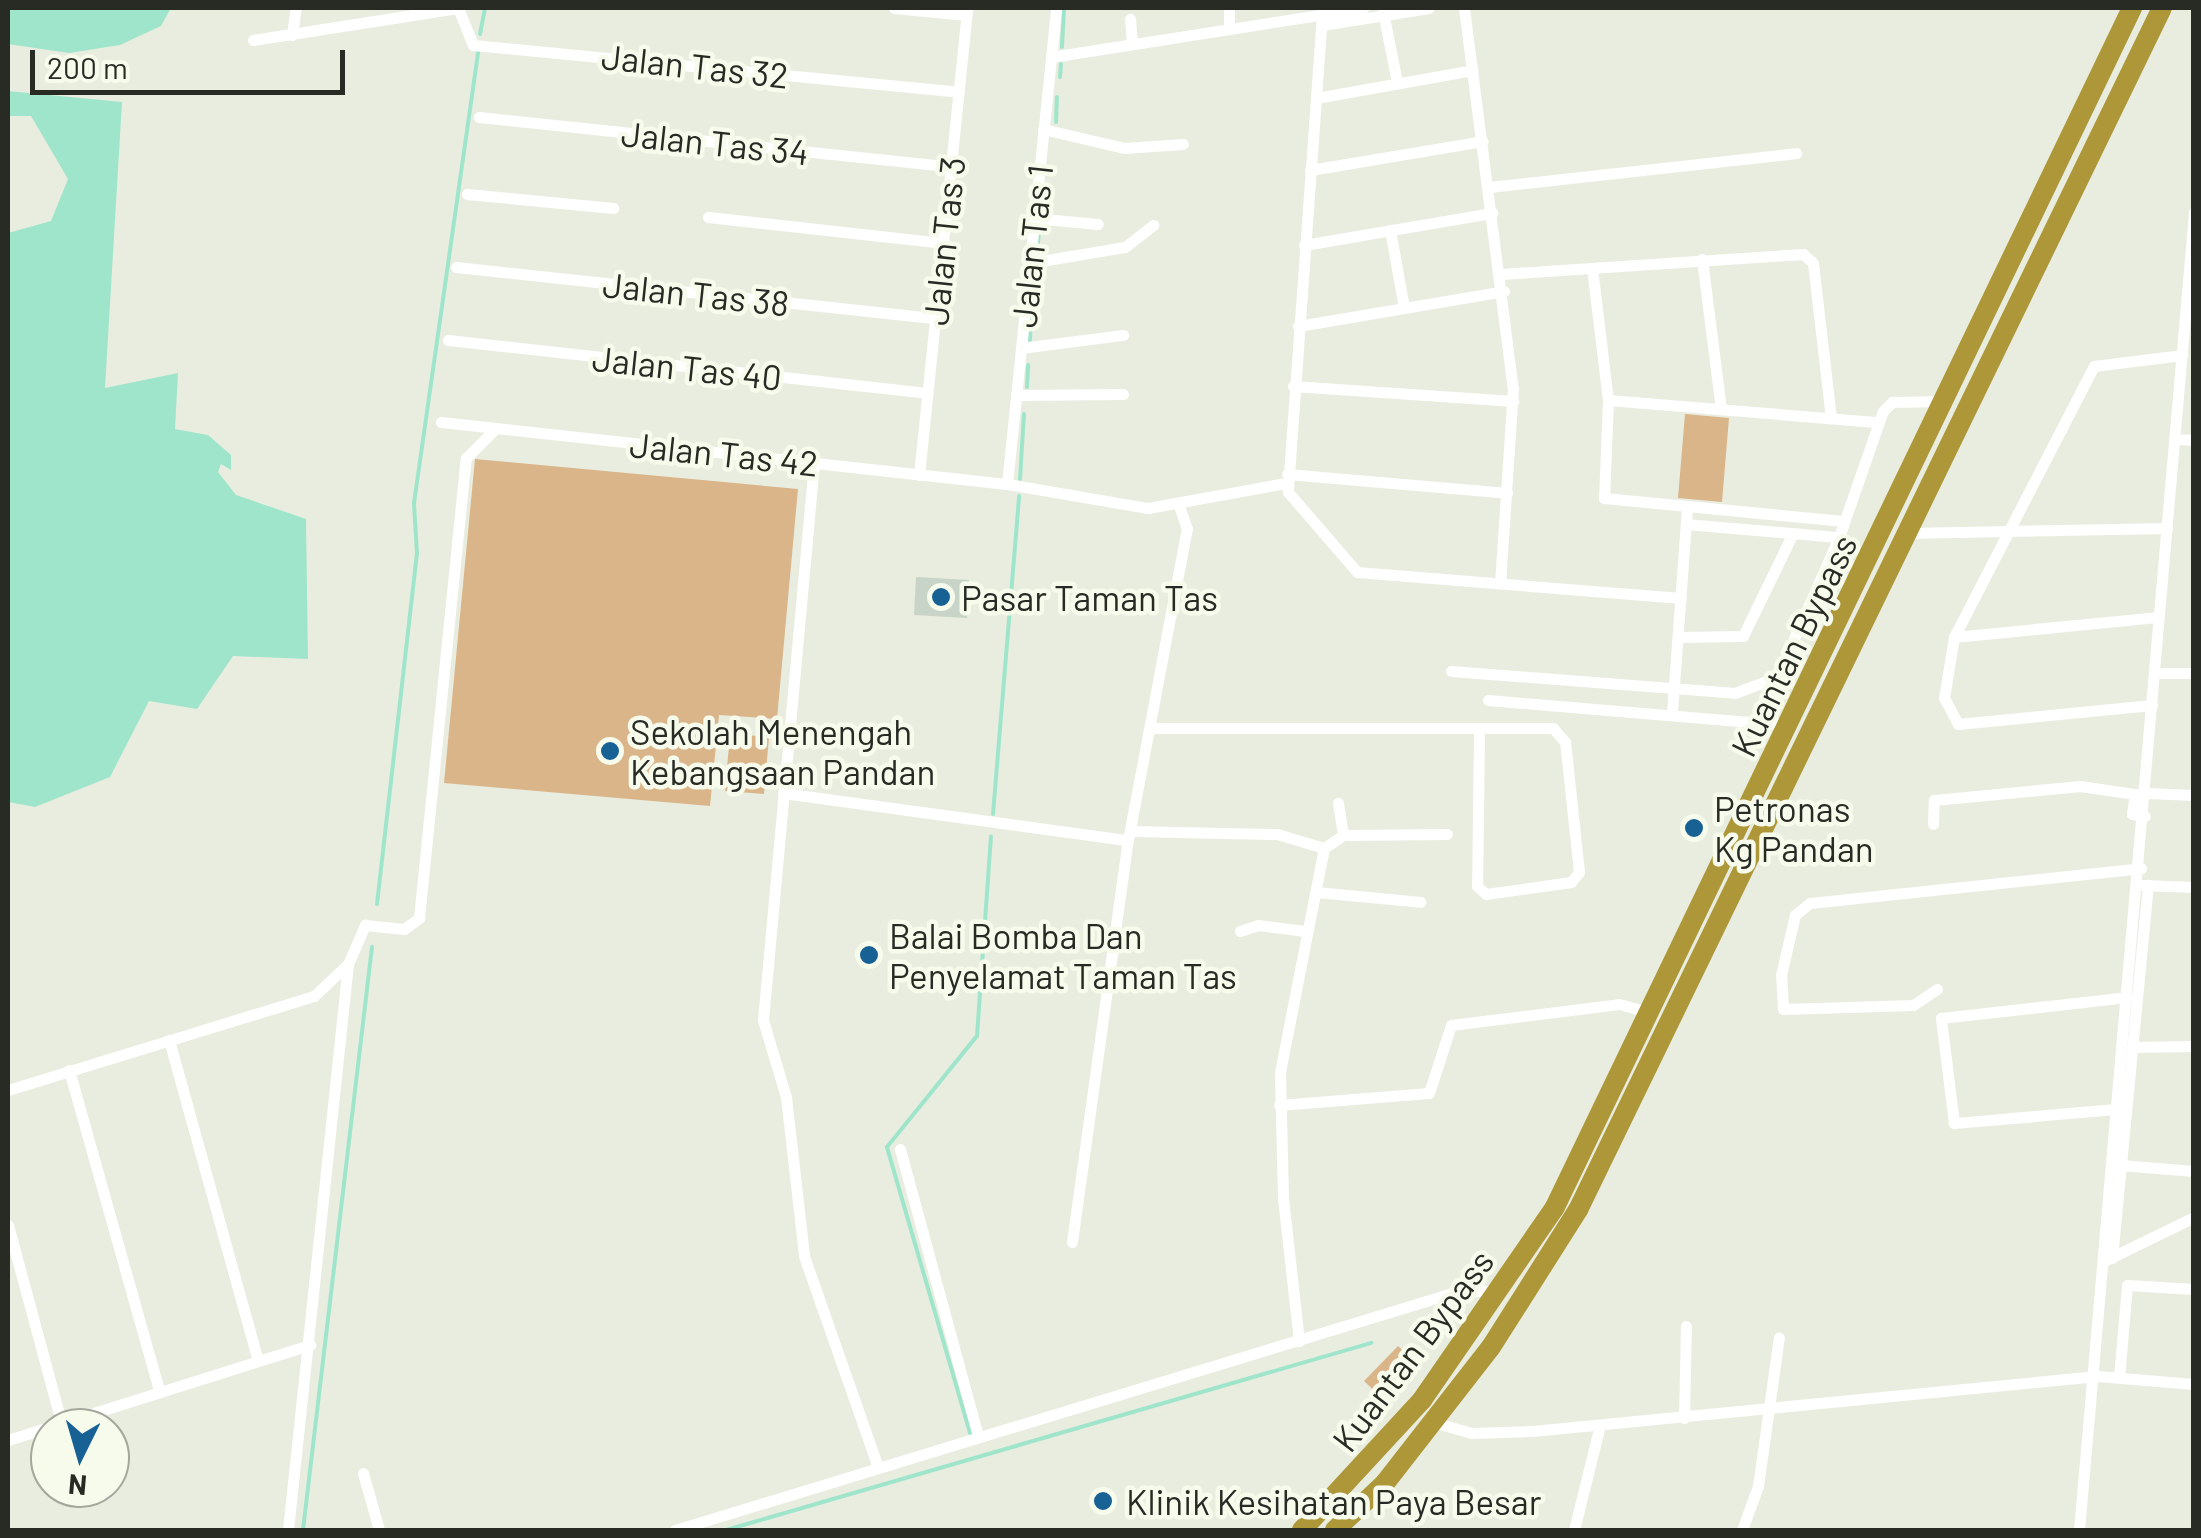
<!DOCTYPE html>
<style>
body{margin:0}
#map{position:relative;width:2201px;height:1538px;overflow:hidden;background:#e9eddf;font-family:Barlow,sans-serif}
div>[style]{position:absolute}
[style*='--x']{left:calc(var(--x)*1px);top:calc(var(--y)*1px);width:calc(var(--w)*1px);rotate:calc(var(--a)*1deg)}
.green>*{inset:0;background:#dab589}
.water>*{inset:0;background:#9fe5cc}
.stream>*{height:4px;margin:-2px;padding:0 2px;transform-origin:2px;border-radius:2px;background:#9fe5cc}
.building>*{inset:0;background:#c8d4c8}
.street>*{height:11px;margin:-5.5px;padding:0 5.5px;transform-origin:5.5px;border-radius:5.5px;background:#fff}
.highway>*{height:20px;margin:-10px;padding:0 10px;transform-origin:10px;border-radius:10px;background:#ad9738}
.dots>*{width:28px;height:28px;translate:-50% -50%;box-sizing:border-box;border:5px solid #f6fbec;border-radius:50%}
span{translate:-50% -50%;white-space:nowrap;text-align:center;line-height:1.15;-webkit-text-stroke:9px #f6fbec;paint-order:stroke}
.street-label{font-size:35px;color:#282a24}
.poi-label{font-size:35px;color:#282a24}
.left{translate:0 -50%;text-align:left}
.frame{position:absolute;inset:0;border:10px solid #282a24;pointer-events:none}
.north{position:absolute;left:30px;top:1408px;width:100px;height:100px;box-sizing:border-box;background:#f6fbec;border:2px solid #a4a79c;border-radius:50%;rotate:185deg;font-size:28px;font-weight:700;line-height:40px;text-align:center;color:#282a24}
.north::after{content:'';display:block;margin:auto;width:35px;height:45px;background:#186195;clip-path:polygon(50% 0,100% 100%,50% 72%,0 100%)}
.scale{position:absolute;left:30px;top:50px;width:315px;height:45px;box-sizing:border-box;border:5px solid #282a24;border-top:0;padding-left:12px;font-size:30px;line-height:35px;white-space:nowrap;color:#282a24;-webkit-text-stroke:8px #f6fbec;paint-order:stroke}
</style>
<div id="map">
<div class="green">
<div style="clip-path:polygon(1685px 414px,1729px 418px,1722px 502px,1678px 498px)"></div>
<div style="clip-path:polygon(475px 459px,798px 489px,777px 719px,719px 715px,710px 806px,444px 783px)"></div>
<div style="clip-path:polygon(730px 734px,769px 737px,764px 794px,725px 791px)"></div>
<div style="clip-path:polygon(1398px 1346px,1420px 1367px,1386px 1402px,1364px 1381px)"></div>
</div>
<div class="water">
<div style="clip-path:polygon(8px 8px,171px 8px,161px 26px,120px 45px,69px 53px,8px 44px)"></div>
<div style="clip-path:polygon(8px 91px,122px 102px,105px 388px,178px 373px,175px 429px,208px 435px,231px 455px,231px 470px,221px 464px,218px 472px,236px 495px,306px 519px,308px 659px,233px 656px,197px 709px,149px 701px,110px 777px,35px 807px,8px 802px,8px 233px,51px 221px,68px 179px,31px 116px,8px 116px)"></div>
</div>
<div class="stream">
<div style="--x:480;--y:34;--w:26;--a:-79"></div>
<div style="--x:1062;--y:47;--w:39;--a:-87"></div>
<div style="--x:1060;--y:77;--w:13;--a:-86"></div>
<div style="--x:1056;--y:122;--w:25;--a:-88"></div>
<div style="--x:1037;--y:254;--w:32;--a:-85"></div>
<div style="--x:1035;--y:278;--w:12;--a:-85"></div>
<div style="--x:1030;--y:340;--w:34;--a:-88"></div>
<div style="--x:1027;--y:387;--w:22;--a:-87"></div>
<div style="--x:1020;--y:479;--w:65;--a:-86.5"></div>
<div style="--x:993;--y:814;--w:319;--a:-85.3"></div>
<div style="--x:377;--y:904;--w:352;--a:-83.5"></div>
<div style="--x:417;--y:554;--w:51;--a:-93.4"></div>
<div style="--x:414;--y:503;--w:456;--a:-81.9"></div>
<div style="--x:970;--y:1433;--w:298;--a:-106.2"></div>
<div style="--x:887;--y:1147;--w:143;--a:-51"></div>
<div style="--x:977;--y:1036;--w:200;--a:-86"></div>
<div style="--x:303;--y:1530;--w:587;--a:-83.25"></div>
<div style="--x:726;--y:1530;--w:672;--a:-16.17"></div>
</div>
<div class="building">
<div style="clip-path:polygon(916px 577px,969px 580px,967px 618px,914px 615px)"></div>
</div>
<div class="street">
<div style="--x:458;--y:8;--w:40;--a:68"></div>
<div style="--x:473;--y:45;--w:488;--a:5.5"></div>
<div style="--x:894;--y:8;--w:73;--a:5.5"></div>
<div style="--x:1229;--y:8;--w:20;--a:90"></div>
<div style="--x:1464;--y:8;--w:383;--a:82.7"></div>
<div style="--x:1513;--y:388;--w:196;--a:93.8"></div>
<div style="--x:1383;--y:12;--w:71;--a:78.7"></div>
<div style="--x:1322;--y:14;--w:479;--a:94.1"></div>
<div style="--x:1288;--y:492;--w:106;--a:49.2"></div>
<div style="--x:1357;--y:572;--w:325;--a:4.6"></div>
<div style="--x:1130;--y:19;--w:24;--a:85"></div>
<div style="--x:1322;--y:25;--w:108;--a:-9"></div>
<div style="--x:292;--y:35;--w:27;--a:-82"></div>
<div style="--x:253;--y:40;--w:207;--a:-8.9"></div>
<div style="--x:1051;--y:57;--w:316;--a:-8.9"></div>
<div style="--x:1316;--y:98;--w:159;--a:-10.1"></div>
<div style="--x:479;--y:117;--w:475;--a:6"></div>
<div style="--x:1043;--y:129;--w:83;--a:13.2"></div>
<div style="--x:1124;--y:148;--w:59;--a:-3.9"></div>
<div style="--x:1310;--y:170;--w:175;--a:-9.5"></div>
<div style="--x:1489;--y:187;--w:309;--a:-6.3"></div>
<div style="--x:467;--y:194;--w:147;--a:5.5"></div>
<div style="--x:708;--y:217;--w:236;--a:6.3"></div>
<div style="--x:1034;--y:218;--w:64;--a:5.4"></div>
<div style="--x:1390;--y:230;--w:79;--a:79.8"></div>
<div style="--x:1304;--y:245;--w:191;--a:-9.7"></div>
<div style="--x:1702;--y:259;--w:151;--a:82.8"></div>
<div style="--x:1029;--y:263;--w:97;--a:-9.5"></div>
<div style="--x:1125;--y:247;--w:36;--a:-38"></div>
<div style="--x:456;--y:267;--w:482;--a:6.1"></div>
<div style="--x:1592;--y:268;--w:133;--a:83.1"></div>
<div style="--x:1608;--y:400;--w:98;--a:92.3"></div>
<div style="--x:1604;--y:498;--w:241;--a:5.5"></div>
<div style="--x:1501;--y:274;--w:303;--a:-3.8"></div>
<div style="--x:1803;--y:254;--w:13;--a:42"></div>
<div style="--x:1813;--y:263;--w:156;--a:83.4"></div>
<div style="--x:1298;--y:326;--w:209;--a:-9.6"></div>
<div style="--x:448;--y:340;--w:482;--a:6.3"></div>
<div style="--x:1021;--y:348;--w:103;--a:-7.3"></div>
<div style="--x:1293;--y:386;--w:221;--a:3.9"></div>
<div style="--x:1016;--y:395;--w:107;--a:-0.5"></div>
<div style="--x:1608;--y:400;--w:271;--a:4.7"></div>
<div style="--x:441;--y:422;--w:569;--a:6.25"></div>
<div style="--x:1007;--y:484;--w:143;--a:9.7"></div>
<div style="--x:1148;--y:508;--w:140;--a:-10.3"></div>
<div style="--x:2176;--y:439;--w:18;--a:3"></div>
<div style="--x:814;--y:463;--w:559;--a:95.23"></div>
<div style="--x:763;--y:1020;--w:80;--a:73.4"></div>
<div style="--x:786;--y:1097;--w:160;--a:83.5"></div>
<div style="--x:804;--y:1256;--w:224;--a:70.7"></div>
<div style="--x:1287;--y:474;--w:221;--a:4.9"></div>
<div style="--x:919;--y:475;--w:469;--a:-84.1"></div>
<div style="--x:1007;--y:484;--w:479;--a:-84.1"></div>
<div style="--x:1686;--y:524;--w:154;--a:4.9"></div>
<div style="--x:1907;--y:533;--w:260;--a:-1.1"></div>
<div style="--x:1678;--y:637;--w:65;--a:-0.9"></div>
<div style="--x:1743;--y:636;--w:114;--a:-64.1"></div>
<div style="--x:1954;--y:637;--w:206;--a:-5.6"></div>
<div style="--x:1451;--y:671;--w:285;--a:4.4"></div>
<div style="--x:1735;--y:693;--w:45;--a:-20.9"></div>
<div style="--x:1777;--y:677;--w:153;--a:-66.1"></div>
<div style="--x:1839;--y:537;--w:133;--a:-70.8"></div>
<div style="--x:1883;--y:411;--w:13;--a:-45"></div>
<div style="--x:1892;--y:402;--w:55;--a:-1"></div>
<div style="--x:2155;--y:673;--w:39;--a:0"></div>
<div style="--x:1488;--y:700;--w:300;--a:4.8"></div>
<div style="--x:2152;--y:705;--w:195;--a:174.4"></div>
<div style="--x:1958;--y:724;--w:30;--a:-118"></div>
<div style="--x:1944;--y:698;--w:62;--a:-80.7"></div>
<div style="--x:1954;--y:637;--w:305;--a:-62.7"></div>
<div style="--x:2094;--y:366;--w:89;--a:-7.1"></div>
<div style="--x:1672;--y:712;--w:205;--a:-85.8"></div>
<div style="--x:1150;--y:728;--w:403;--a:0"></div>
<div style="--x:1479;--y:732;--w:154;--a:90.7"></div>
<div style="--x:1477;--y:886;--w:12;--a:42"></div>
<div style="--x:1486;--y:894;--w:86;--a:-8"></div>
<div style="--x:1571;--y:882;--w:13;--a:-51"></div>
<div style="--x:1579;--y:872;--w:131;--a:-96.1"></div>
<div style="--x:1565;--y:742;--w:18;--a:-131"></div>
<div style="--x:783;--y:793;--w:348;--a:7.8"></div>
<div style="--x:2147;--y:793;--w:47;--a:2.4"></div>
<div style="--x:1338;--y:803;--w:32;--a:81"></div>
<div style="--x:1933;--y:824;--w:24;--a:-88"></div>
<div style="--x:1934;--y:800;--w:147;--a:-5.5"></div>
<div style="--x:2080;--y:786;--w:56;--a:8.3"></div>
<div style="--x:2135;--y:794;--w:20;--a:99"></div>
<div style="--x:2132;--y:814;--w:13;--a:9"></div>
<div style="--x:1131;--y:831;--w:146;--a:1.2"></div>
<div style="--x:1277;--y:834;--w:49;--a:16.6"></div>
<div style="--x:1324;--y:848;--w:23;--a:-34"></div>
<div style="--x:1343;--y:835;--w:104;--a:-0.6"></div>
<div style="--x:2142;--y:885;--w:52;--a:2.2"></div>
<div style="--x:1316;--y:892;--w:105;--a:5.4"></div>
<div style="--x:1240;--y:931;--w:19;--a:-18"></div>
<div style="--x:1258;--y:925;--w:47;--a:7.3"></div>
<div style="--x:1937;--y:989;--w:29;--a:146"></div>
<div style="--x:1913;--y:1005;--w:130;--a:178.2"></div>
<div style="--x:1783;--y:1009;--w:34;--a:-93"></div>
<div style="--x:1781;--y:975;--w:62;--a:-76.9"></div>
<div style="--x:1795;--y:915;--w:19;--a:-39"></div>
<div style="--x:1810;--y:903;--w:333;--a:-6"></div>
<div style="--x:169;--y:1040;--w:332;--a:74.5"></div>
<div style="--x:2132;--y:1047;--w:62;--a:-0.9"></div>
<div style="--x:69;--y:1070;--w:333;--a:74.3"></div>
<div style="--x:8;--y:1090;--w:320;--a:-17.1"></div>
<div style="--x:314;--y:996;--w:47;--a:-43.3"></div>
<div style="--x:348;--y:964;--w:43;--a:-66.4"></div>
<div style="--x:365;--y:925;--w:39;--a:6"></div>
<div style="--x:404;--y:929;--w:19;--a:-36"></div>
<div style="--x:419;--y:918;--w:462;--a:-84.2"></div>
<div style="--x:466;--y:458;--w:42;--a:-45"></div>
<div style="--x:1279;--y:1105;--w:150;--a:-4.6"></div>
<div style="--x:1429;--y:1093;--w:71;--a:-72.1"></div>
<div style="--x:1451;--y:1025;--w:169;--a:-7.1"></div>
<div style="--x:1619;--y:1004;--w:34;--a:15"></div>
<div style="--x:2115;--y:1109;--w:162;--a:175"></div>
<div style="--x:1954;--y:1123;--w:106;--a:-97.1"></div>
<div style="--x:1941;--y:1018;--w:187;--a:-6.4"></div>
<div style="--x:900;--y:1149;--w:297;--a:74.8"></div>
<div style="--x:2120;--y:1165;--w:74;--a:4.6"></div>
<div style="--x:8;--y:1225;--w:204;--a:74.9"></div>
<div style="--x:1072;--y:1242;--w:406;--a:-82.1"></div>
<div style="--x:1128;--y:840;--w:317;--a:-79.3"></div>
<div style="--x:1187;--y:529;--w:24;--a:-109"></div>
<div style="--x:2112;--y:1258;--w:375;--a:-84.5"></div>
<div style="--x:2106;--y:1260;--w:98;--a:-26"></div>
<div style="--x:1299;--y:1341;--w:144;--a:-96.4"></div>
<div style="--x:1283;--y:1198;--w:126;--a:-91.4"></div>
<div style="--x:1280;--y:1072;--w:228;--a:-78.9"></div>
<div style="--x:2119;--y:1377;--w:92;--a:-85"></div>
<div style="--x:2127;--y:1285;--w:67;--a:3.4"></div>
<div style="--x:1684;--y:1418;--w:92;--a:-88.8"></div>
<div style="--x:1433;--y:1422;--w:40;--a:16"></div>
<div style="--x:1471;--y:1433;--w:61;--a:-1.9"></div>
<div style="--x:1532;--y:1431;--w:568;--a:-5.56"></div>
<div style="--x:2097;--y:1376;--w:97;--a:4.7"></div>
<div style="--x:8;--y:1440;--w:317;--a:-17.5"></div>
<div style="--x:363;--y:1473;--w:59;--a:74.3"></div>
<div style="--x:288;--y:1530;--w:569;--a:-83.95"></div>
<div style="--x:675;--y:1530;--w:816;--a:-16.95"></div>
<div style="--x:1456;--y:1292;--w:44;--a:-2.6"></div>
<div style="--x:1574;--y:1530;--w:108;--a:-76.1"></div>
<div style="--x:1742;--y:1530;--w:47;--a:-70"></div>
<div style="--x:1758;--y:1486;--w:150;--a:-82"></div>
<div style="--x:2079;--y:1530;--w:1323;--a:-85.01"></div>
</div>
<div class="highway">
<div style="--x:1302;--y:1530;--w:177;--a:-47.3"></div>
<div style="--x:1422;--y:1400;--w:234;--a:-55.4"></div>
<div style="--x:1555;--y:1207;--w:1331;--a:-64.3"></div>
<div style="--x:1335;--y:1530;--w:69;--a:-43.2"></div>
<div style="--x:1385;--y:1483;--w:172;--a:-52.1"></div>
<div style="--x:1491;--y:1347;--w:162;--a:-57.6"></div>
<div style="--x:1578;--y:1210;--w:1336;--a:-64.09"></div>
</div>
<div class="dots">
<div style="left:941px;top:597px;background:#186195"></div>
<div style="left:610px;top:751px;background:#186195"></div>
<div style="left:1694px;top:828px;background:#186195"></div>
<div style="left:869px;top:955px;background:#186195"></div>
<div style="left:1103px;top:1501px;background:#186195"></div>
</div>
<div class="street-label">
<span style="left:695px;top:65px;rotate:6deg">Jalan Tas 32</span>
<span style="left:715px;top:142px;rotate:6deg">Jalan Tas 34</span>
<span style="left:943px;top:241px;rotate:-84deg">Jalan Tas 3</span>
<span style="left:1031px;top:246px;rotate:-84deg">Jalan Tas 1</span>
<span style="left:696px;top:293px;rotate:6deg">Jalan Tas 38</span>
<span style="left:687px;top:367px;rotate:6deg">Jalan Tas 40</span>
<span style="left:724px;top:453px;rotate:6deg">Jalan Tas 42</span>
<span style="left:1793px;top:645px;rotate:-64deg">Kuantan Bypass</span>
<span style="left:1412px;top:1350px;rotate:-53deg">Kuantan Bypass</span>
</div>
<div class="poi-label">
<span class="left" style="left:961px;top:597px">Pasar Taman Tas</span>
<span class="left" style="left:630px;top:751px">Sekolah Menengah<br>Kebangsaan Pandan</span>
<span class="left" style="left:1714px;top:828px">Petronas<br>Kg Pandan</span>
<span class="left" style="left:889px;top:955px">Balai Bomba Dan<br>Penyelamat Taman Tas</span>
<span class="left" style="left:1126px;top:1501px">Klinik Kesihatan Paya Besar</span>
</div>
<div class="frame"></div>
<div class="north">N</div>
<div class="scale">200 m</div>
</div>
